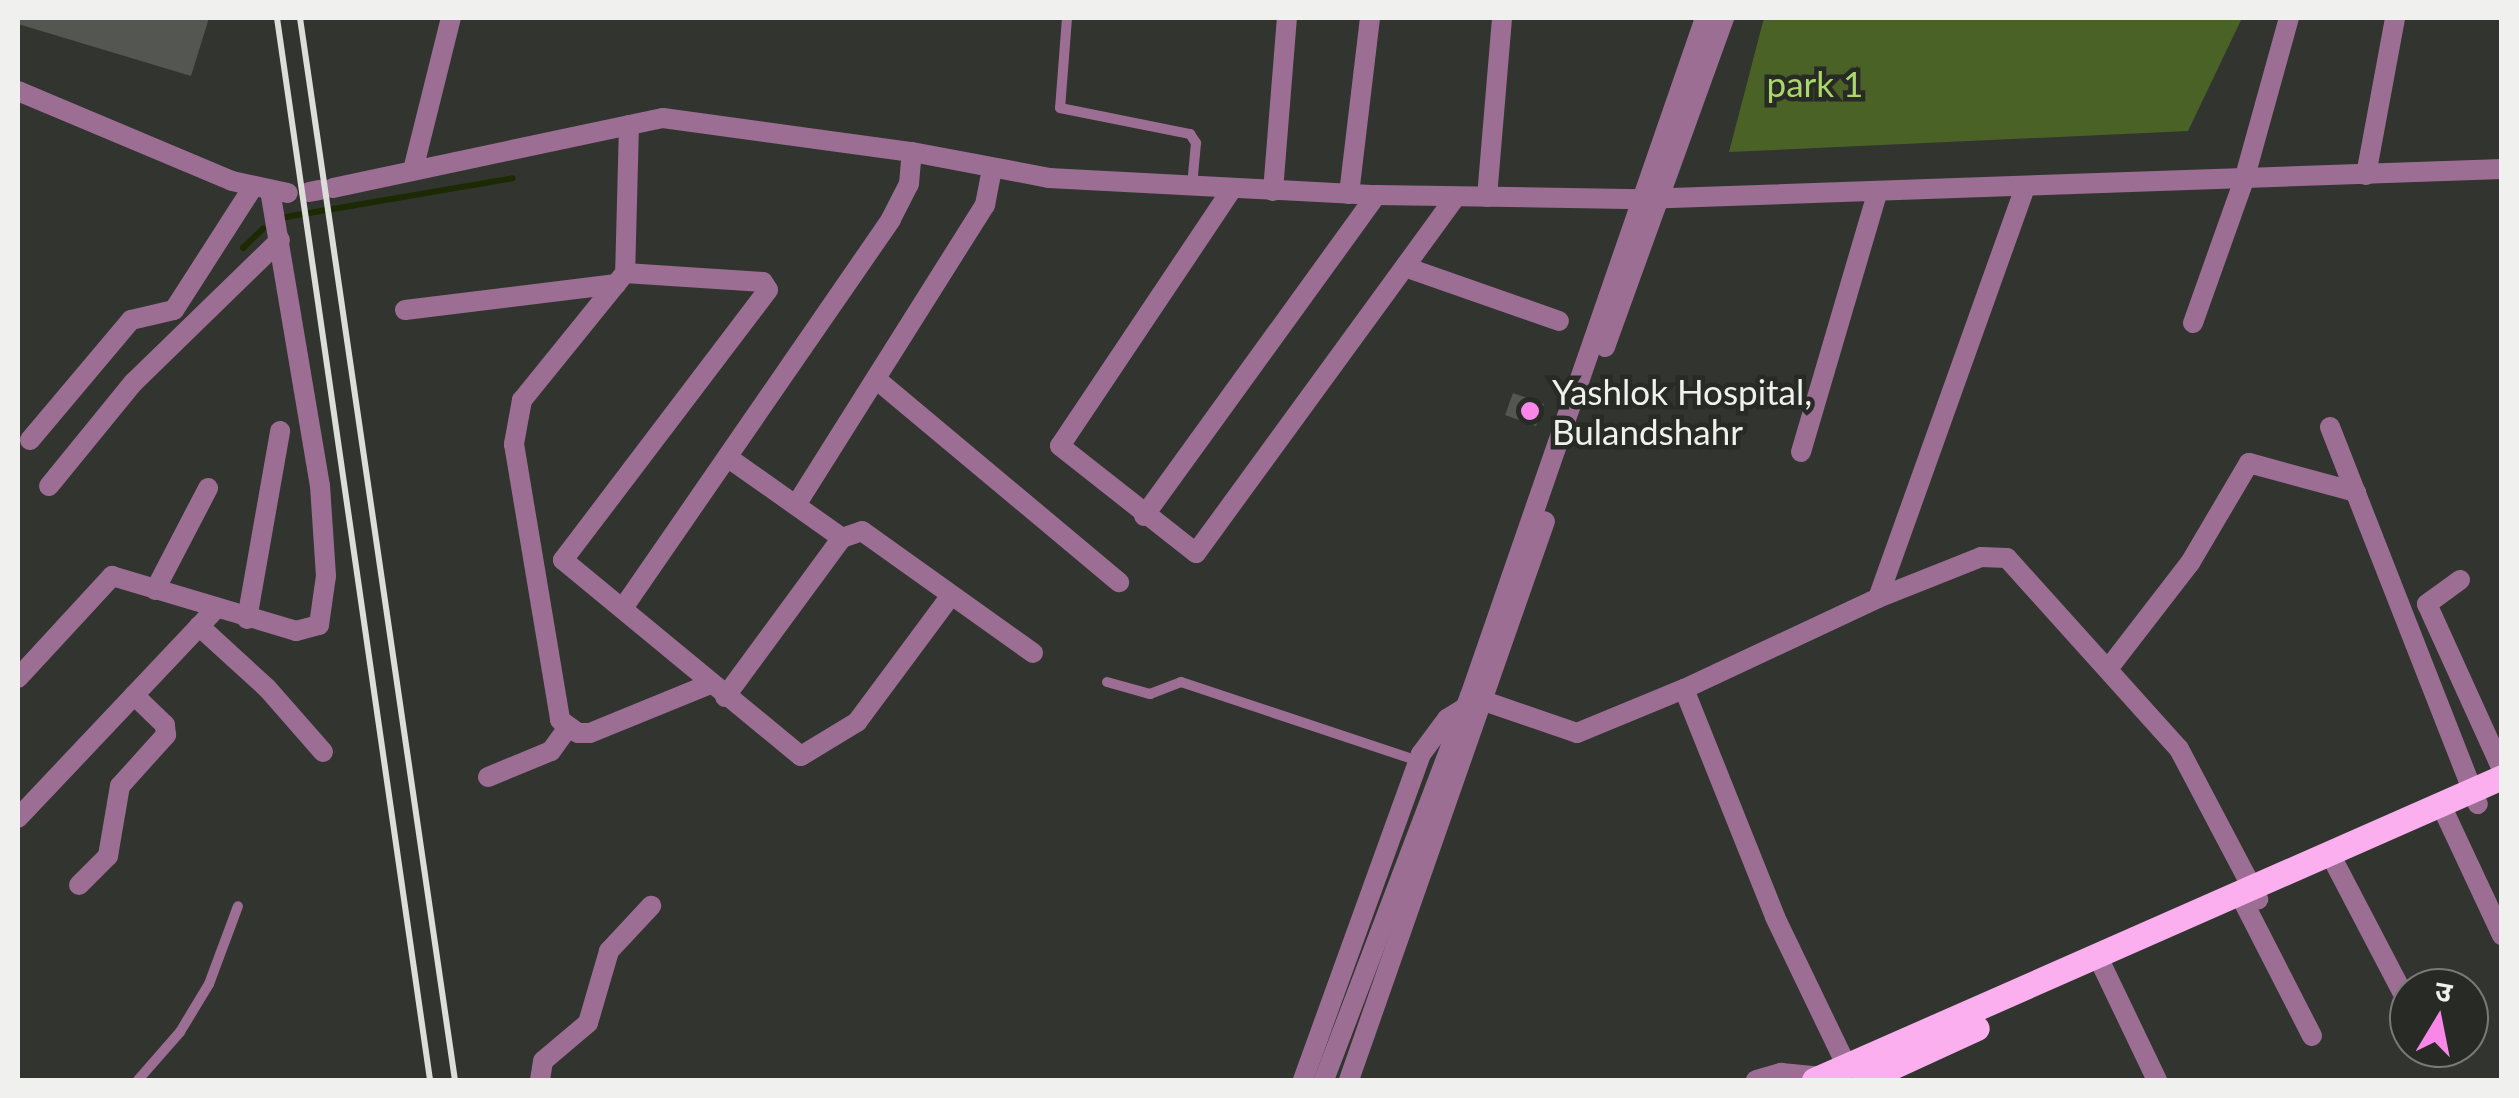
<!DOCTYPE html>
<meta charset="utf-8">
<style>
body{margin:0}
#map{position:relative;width:2519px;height:1098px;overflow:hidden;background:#323430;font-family:Lato,"Noto Sans Devanagari",sans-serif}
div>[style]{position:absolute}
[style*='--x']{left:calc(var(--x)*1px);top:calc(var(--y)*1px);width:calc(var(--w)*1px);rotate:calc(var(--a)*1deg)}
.green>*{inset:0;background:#4b6227}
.stream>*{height:6px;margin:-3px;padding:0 3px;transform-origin:3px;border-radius:3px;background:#1b2a00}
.building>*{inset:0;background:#545652}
.service>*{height:10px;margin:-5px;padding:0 5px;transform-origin:5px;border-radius:5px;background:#9d6e94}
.minor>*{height:20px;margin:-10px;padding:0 10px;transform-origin:10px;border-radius:10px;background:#9d6e94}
.tertiary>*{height:20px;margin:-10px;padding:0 10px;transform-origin:10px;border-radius:10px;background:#9d6e94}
.primary>*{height:25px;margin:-12.5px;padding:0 12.5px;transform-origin:12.5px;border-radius:12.5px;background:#fcafee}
.rail>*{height:6px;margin:-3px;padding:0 3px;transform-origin:3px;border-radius:3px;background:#dcdeda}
.dots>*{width:28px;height:28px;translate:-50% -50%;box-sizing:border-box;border:5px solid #282a26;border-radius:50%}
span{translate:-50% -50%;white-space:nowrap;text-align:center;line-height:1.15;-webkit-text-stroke:9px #282a26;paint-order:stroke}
.park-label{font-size:35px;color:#abd769}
.poi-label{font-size:35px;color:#f0f1ee}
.left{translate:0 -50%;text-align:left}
.frame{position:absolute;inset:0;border:20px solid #f0f1ee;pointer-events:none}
.north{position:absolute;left:2389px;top:968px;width:100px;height:100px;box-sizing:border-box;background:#282a26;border:2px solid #787a76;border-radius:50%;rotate:10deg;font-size:28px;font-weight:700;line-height:40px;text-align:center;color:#f0f1ee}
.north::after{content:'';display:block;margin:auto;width:35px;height:45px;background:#f987e8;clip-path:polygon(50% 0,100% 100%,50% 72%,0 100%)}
</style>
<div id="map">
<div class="green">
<div style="clip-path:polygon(1764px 18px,2242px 18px,2188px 131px,1729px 152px)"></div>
</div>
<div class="stream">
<div style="--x:280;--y:218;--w:236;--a:-9.7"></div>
<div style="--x:243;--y:248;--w:28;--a:-44"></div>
</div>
<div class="building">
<div style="clip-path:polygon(18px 18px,209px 18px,191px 76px,18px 24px)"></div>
<div style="clip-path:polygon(1513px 393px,1544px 404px,1536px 426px,1505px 415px)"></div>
</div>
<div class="service">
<div style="--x:1067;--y:18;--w:90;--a:94.4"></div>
<div style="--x:1060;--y:108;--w:133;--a:11.3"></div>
<div style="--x:1190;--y:134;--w:11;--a:56"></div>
<div style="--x:1196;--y:143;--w:43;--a:95.3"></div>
<div style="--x:1107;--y:682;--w:45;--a:15.6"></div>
<div style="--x:1150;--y:694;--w:33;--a:-21"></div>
<div style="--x:1181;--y:682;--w:250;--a:18.4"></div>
<div style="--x:138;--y:1080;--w:64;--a:-48.8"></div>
<div style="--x:180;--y:1032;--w:56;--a:-58.9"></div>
<div style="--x:209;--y:984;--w:83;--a:-69.6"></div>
</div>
<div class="minor">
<div style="--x:18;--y:91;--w:232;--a:22.8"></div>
<div style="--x:232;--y:181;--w:57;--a:12.1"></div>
<div style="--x:629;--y:125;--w:148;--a:91.5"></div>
<div style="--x:625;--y:273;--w:164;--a:129"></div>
<div style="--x:522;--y:400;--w:45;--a:100.3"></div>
<div style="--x:514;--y:444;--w:280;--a:80.5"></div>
<div style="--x:560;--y:720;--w:22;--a:36"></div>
<div style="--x:578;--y:733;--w:12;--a:0"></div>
<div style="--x:590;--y:733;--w:130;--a:-22.2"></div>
<div style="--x:413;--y:170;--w:157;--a:-76"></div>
<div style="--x:2366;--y:175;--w:160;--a:-79.5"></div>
<div style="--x:333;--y:188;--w:337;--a:-12"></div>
<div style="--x:663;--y:118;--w:251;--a:7.8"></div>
<div style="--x:912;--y:152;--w:139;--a:10.7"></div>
<div style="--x:1049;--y:178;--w:327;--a:3"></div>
<div style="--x:1376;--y:195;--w:266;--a:0.9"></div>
<div style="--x:1642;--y:199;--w:861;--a:-2"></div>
<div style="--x:1232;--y:189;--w:309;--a:123.8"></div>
<div style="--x:1060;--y:446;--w:173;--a:38.2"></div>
<div style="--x:1196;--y:553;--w:441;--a:-53.9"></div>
<div style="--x:1273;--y:191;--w:174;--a:-85.4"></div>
<div style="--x:309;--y:192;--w:10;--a:-11"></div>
<div style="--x:1349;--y:194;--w:177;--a:-83.2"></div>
<div style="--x:1487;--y:197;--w:180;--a:-85.2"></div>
<div style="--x:1405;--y:267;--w:163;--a:19.3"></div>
<div style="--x:625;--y:273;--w:138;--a:3.7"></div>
<div style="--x:763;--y:282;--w:9;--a:58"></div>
<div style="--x:768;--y:290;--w:339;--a:127.2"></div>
<div style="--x:563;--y:560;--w:308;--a:39.5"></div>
<div style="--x:801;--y:756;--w:66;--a:-31.3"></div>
<div style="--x:857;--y:722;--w:156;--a:-53.4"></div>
<div style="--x:405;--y:310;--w:213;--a:-7"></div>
<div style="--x:2193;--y:323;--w:152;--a:-70.4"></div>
<div style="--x:2244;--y:180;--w:168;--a:-74.5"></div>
<div style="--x:876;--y:379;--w:317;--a:39.9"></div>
<div style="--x:2330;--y:427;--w:405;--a:68.6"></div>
<div style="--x:30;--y:440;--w:157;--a:-49.9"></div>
<div style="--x:131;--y:320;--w:44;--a:-13.1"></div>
<div style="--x:174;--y:310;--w:146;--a:-57.3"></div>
<div style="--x:1801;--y:452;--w:270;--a:-73.6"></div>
<div style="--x:730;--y:459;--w:137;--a:35.2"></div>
<div style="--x:842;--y:538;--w:21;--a:-19"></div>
<div style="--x:862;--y:531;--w:210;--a:35.5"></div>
<div style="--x:49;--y:486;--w:133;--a:-50.8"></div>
<div style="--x:133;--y:383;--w:205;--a:-44.2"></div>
<div style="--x:796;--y:505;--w:355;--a:-57.8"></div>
<div style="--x:985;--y:205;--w:37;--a:-79"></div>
<div style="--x:1144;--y:516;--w:396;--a:-54.1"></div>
<div style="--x:2460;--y:580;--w:41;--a:144"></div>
<div style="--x:2427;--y:604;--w:181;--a:65.6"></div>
<div style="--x:155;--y:590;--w:115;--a:-62.5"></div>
<div style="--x:1878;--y:598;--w:433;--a:-70.3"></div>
<div style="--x:623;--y:608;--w:472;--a:-55.4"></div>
<div style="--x:891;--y:219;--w:39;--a:-63"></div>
<div style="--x:909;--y:184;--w:32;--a:-85"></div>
<div style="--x:247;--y:619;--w:191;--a:-80"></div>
<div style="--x:199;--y:626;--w:92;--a:42.4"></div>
<div style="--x:267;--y:688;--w:85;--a:48.8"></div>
<div style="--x:2108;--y:669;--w:134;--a:-52.3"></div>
<div style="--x:2190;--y:563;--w:116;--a:-59.5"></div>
<div style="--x:2249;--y:463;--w:111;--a:15.2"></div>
<div style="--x:18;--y:678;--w:139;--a:-47.3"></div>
<div style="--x:112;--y:576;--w:192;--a:16.6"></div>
<div style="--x:296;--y:631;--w:24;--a:-15"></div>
<div style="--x:319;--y:625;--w:49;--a:-81.9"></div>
<div style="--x:326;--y:576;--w:90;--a:-93.8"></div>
<div style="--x:320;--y:486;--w:299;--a:-99.6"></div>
<div style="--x:1684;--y:689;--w:214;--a:-25.1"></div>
<div style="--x:1878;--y:598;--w:111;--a:-21.7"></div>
<div style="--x:1981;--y:557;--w:26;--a:2"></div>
<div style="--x:2007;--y:558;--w:257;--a:48"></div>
<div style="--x:2179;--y:749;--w:170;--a:62.2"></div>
<div style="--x:725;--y:697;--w:197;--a:-53.7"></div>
<div style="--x:1484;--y:701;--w:98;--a:19"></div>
<div style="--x:1577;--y:733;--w:116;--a:-22.4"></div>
<div style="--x:1684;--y:689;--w:245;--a:68.2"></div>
<div style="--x:1775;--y:917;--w:178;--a:64.3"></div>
<div style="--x:488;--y:777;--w:68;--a:-22.4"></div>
<div style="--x:551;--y:751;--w:27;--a:-54"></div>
<div style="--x:2441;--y:805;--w:144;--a:64.9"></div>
<div style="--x:18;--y:818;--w:285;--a:-46.6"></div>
<div style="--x:2330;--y:854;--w:170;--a:62.4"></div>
<div style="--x:79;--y:885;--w:41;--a:-45"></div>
<div style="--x:108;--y:856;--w:71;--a:-80.3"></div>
<div style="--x:120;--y:786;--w:69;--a:-48"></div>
<div style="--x:166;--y:735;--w:10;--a:-96"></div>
<div style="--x:165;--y:725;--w:43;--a:-135.9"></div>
<div style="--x:2245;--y:905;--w:147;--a:62.9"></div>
<div style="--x:2097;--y:955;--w:139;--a:64.4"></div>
<div style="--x:2432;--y:1048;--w:5;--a:68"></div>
<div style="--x:540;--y:1080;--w:19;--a:-81"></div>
<div style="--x:543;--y:1061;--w:59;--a:-40.2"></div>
<div style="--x:588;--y:1023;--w:75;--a:-73.7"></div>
<div style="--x:609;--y:951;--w:62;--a:-47"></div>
</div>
<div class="tertiary">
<div style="--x:1605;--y:347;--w:350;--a:-70.1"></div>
<div style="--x:1303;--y:1080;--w:347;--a:-70.1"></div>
<div style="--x:1421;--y:754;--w:44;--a:-53.4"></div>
<div style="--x:1447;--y:719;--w:22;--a:-32"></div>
<div style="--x:1324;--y:1080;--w:411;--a:-69.2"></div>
<div style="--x:1470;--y:696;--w:718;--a:-70.88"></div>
<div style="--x:1349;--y:1080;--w:592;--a:-70.68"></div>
<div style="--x:1756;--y:1080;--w:26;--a:-16"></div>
<div style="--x:1781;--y:1073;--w:42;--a:5.4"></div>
</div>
<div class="primary">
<div style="--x:1814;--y:1080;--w:752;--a:-23.77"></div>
<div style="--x:1864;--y:1080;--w:124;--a:-24.7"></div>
</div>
<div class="rail">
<div style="--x:277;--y:18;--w:1073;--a:81.8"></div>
<div style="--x:300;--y:18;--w:1073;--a:81.7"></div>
</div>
<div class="dots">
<div style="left:1530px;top:411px;background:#f987e8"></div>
</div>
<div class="park-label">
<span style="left:1815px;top:83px">park 1</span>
</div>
<div class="poi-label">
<span class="left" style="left:1552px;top:411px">Yashlok Hospital,<br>Bulandshahr</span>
</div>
<div class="frame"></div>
<div class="north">उ</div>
</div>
